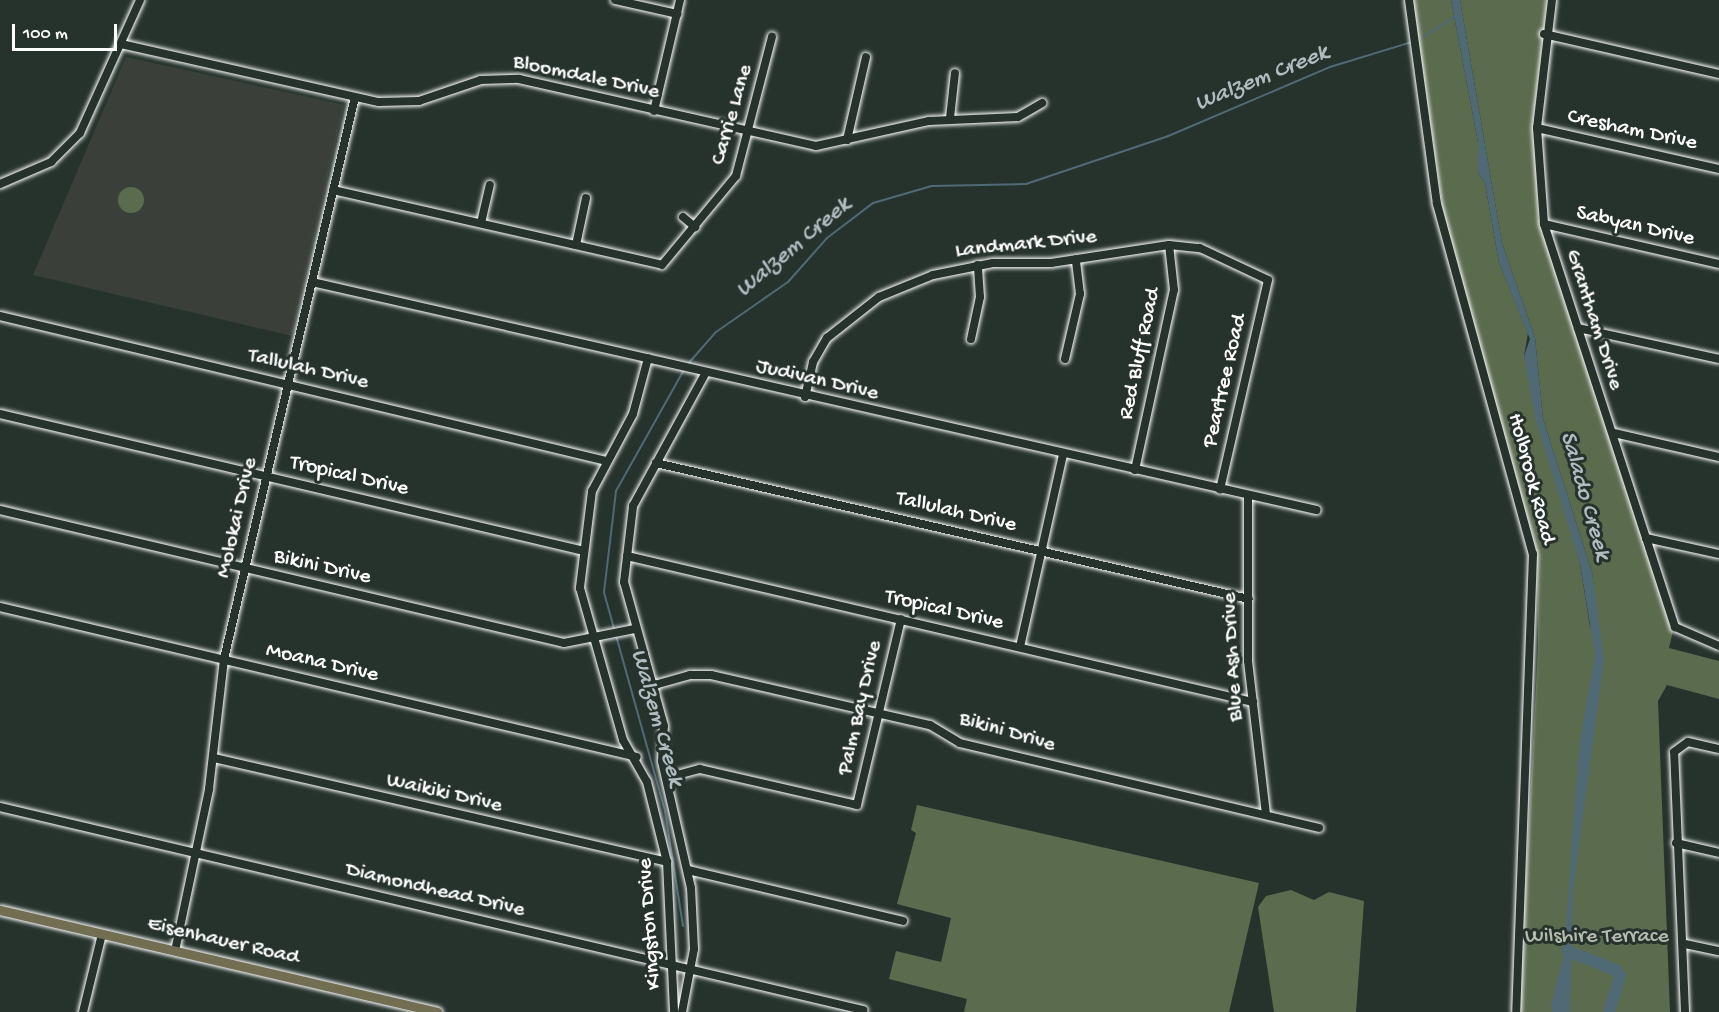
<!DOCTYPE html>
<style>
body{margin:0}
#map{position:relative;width:1719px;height:1012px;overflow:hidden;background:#26332d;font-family:"Gochi Hand",sans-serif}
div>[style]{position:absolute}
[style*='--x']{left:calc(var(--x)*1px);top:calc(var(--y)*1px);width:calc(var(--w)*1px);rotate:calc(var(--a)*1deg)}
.built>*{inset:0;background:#3a4039}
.green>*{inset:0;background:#5b6b4d}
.round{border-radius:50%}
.water>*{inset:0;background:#4f6a74}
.stream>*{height:2px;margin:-1px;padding:0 1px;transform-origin:1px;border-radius:1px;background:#4f6a74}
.river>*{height:12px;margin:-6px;padding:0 6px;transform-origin:6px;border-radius:6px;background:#4f6a74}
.roads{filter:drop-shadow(0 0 2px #fff) drop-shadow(0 0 2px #fff)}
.minor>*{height:8px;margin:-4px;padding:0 4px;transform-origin:4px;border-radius:4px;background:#26332d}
.major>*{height:9px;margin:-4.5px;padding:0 4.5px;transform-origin:4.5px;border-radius:4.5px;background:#726e52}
span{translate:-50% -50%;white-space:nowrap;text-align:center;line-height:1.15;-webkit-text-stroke:6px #26332d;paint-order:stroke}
.street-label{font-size:22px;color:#fff}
.park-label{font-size:22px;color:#b5bcaf}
.water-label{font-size:24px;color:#b0bcc0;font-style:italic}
.scale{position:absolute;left:12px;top:24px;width:105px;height:27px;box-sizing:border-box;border:3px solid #fff;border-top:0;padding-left:8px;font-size:18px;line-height:21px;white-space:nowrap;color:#fff;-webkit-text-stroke:4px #26332d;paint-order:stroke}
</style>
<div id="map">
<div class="built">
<div style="clip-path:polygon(126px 57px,344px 105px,292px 336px,33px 275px)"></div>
</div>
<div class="green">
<div style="clip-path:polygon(1413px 0,1451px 0,1478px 142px,1478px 173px,1485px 183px,1499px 263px,1528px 333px,1524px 356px,1580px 564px,1590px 627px,1598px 629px,1592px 572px,1543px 419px,1535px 338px,1502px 243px,1460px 0,1547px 0,1534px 114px,1538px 218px,1673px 631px,1669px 648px,1719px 661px,1719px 699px,1667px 685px,1658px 701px,1670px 1012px,1519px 1012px,1538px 648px,1537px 554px,1443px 211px)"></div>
<div class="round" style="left:118px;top:187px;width:26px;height:26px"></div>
<div style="clip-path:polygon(917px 805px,1259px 883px,1229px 1012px,964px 1012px,967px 999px,889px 979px,896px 951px,941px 962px,951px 918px,897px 904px,916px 833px,911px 830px)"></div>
<div style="clip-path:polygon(1291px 890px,1314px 900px,1329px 892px,1364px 901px,1356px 1012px,1274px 1012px,1258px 907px,1266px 896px)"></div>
</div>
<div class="water">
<div style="clip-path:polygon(1451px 0,1460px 0,1502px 243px,1535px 338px,1543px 419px,1592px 572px,1604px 660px,1573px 890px,1570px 1012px,1552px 1012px,1551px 1004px,1564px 955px,1579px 746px,1595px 655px,1580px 564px,1535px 417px,1524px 356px,1530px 339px,1499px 263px,1485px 183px,1478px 173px,1478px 142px)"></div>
</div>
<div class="stream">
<div style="--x:1418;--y:40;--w:45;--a:-32.3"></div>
<div style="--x:687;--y:365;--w:44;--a:-48.7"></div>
<div style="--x:716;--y:332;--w:88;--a:-34.8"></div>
<div style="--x:788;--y:282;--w:59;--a:-48.4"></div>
<div style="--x:827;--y:238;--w:58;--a:-37.3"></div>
<div style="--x:873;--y:203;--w:61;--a:-16.1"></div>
<div style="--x:932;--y:186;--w:94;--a:-1.2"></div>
<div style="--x:1026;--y:184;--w:148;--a:-18.6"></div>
<div style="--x:1166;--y:137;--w:178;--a:-23.1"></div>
<div style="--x:1330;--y:67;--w:86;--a:-17"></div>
<div style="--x:683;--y:926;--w:116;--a:-98.9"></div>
<div style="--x:665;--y:811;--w:227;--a:-105.6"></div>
<div style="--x:604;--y:592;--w:102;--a:-83.2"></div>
<div style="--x:616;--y:491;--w:139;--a:-60.7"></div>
</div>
<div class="river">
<div style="--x:1567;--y:951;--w:53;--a:21.2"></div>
<div style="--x:1616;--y:970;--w:7;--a:56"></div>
<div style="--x:1620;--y:976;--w:38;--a:107"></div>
</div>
<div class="roads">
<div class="minor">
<div style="--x:615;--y:0;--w:64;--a:12.7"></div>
<div style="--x:1409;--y:0;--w:206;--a:82.2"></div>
<div style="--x:1437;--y:204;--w:363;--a:74.7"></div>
<div style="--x:1533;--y:554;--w:458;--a:92.1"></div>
<div style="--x:1552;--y:0;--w:129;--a:96.7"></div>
<div style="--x:1537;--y:128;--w:96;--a:85.8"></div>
<div style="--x:1544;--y:224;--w:424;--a:72"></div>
<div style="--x:1675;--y:627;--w:48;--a:23.4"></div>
<div style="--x:1544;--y:34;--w:180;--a:12.9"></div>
<div style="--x:121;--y:44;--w:264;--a:12.7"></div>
<div style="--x:379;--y:102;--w:40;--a:-1.4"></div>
<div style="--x:419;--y:101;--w:65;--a:-18.7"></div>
<div style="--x:481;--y:80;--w:38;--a:-2"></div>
<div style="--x:519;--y:79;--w:304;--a:12.7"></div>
<div style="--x:816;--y:146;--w:116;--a:-12.5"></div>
<div style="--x:929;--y:121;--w:89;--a:-2.6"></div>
<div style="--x:1018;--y:117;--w:28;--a:-30"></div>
<div style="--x:654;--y:111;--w:114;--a:-76.8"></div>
<div style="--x:950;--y:118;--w:45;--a:-83.7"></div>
<div style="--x:1537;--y:128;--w:187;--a:12.7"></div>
<div style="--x:847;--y:140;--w:85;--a:-77.1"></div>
<div style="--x:0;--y:184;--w:56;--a:-23.3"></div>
<div style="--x:51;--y:162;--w:41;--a:-45"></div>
<div style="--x:80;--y:133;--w:146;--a:-65.7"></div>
<div style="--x:333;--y:190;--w:337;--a:12.8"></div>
<div style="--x:662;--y:265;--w:116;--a:-50.3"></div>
<div style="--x:736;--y:176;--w:144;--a:-75.5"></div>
<div style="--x:683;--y:217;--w:16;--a:40"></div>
<div style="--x:481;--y:223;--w:39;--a:-77"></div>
<div style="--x:1544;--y:224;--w:180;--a:12.9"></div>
<div style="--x:576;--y:245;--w:48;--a:-78"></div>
<div style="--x:312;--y:282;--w:1030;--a:12.79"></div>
<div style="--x:0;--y:316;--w:624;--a:13.44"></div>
<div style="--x:1578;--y:328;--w:144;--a:12.4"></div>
<div style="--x:971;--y:339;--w:43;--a:-77.9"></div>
<div style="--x:980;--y:297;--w:32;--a:-94"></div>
<div style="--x:648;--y:358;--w:58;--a:105"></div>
<div style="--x:633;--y:414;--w:87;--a:118"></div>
<div style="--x:592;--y:491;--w:98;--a:97.1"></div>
<div style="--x:580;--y:588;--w:158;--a:74.2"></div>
<div style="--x:623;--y:740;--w:48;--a:60.3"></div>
<div style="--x:647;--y:782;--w:82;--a:76"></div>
<div style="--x:667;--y:862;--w:150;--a:87.3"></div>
<div style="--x:1065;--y:359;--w:67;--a:-77"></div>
<div style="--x:1080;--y:294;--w:35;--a:-97"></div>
<div style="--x:805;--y:397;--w:36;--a:-77"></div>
<div style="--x:813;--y:362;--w:28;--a:-60"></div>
<div style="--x:827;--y:338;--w:66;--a:-38.3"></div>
<div style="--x:879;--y:297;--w:58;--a:-22.2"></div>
<div style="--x:933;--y:275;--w:61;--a:-11.3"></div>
<div style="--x:993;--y:263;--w:58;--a:0"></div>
<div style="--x:1051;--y:263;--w:119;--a:-8.7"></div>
<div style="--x:1169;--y:245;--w:31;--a:6"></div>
<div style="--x:1200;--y:248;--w:75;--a:25.2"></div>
<div style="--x:1268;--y:280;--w:215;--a:102.9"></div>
<div style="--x:0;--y:414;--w:600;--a:13.2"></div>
<div style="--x:1614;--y:433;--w:108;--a:12.9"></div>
<div style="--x:656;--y:463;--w:608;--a:12.92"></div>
<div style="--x:1135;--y:470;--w:184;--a:-77.8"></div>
<div style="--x:1174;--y:290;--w:45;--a:-96.3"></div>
<div style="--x:1248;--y:496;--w:165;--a:90"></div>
<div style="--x:1248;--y:661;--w:155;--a:83.3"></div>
<div style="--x:0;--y:510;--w:579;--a:13.27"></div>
<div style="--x:564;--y:643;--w:72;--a:-11.2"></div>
<div style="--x:1646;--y:538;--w:75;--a:12.4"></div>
<div style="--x:627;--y:556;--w:643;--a:13.13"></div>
<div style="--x:0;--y:607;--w:654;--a:13.25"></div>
<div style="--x:1020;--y:647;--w:197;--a:-77.4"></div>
<div style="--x:651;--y:686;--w:41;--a:-15.8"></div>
<div style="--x:690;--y:675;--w:21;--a:0"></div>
<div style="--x:711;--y:675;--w:225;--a:12.9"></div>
<div style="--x:930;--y:725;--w:35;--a:31"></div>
<div style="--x:960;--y:743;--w:369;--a:13.3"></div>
<div style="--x:214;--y:758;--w:465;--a:12.9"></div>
<div style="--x:666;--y:778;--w:35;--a:-15"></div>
<div style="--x:700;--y:769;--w:161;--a:12.9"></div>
<div style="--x:857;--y:805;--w:191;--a:-76.7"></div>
<div style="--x:0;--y:807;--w:887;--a:13.24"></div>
<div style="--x:1676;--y:843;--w:44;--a:13.1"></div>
<div style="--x:688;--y:870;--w:221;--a:13.3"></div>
<div style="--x:1685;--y:944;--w:35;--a:12"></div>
<div style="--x:175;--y:951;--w:166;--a:-78.1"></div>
<div style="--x:209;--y:789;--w:131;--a:-83.4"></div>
<div style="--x:224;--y:659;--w:577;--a:-76.88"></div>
<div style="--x:83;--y:1012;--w:80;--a:-76.3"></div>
<div style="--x:682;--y:1012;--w:64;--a:-79.2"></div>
<div style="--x:694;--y:949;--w:61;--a:-92.8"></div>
<div style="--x:691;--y:888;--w:130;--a:-102.9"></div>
<div style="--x:662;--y:761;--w:35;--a:-87"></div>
<div style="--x:664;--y:726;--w:149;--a:-105.5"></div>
<div style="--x:624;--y:582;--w:77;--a:-83.2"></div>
<div style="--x:633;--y:506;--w:150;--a:-61.4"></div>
<div style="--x:1685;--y:1012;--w:260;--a:-92.4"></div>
<div style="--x:1674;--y:752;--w:17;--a:-36"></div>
<div style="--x:1688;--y:742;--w:32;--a:13"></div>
</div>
<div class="major">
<div style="--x:0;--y:910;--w:449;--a:13.1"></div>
</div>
</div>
<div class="street-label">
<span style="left:586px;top:78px;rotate:12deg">Bloomdale Drive</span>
<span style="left:733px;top:115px;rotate:-74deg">Carrie Lane</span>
<span style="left:1632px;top:131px;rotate:12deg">Cresham Drive</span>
<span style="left:1635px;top:227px;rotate:13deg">Sabyan Drive</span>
<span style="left:1026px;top:245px;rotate:-6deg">Landmark Drive</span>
<span style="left:1593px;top:320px;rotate:72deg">Grantham Drive</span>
<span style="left:1141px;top:354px;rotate:-78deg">Red Bluff Road</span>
<span style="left:308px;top:370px;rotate:13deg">Tallulah Drive</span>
<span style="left:817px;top:381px;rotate:13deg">Judivan Drive</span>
<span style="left:1226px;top:381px;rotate:-77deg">Peartree Road</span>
<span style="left:349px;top:477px;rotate:13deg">Tropical Drive</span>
<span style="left:1530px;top:479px;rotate:75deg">Holbrook Road</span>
<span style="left:956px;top:513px;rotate:13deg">Tallulah Drive</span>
<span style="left:238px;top:518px;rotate:-77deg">Molokai Drive</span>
<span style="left:322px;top:568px;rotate:13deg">Bikini Drive</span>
<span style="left:944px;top:611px;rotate:13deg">Tropical Drive</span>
<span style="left:1234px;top:657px;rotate:-93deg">Blue Ash Drive</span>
<span style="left:322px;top:664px;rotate:13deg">Moana Drive</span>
<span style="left:861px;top:708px;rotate:-77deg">Palm Bay Drive</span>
<span style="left:1007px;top:733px;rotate:16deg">Bikini Drive</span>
<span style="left:444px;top:794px;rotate:13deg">Waikiki Drive</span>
<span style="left:435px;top:891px;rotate:13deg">Diamondhead Drive</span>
<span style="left:651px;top:924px;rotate:-94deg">Kingston Drive</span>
<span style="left:223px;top:942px;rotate:13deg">Eisenhauer Road</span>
</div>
<div class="park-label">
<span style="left:1597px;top:938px">Wilshire Terrace</span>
</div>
<div class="water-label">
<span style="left:1262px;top:79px;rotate:-22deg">Walzem Creek</span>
<span style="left:794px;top:248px;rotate:-40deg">Walzem Creek</span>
<span style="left:1584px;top:496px;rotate:74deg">Salado Creek</span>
<span style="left:656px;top:718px;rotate:74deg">Walzem Creek</span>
</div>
<div class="scale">100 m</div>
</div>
